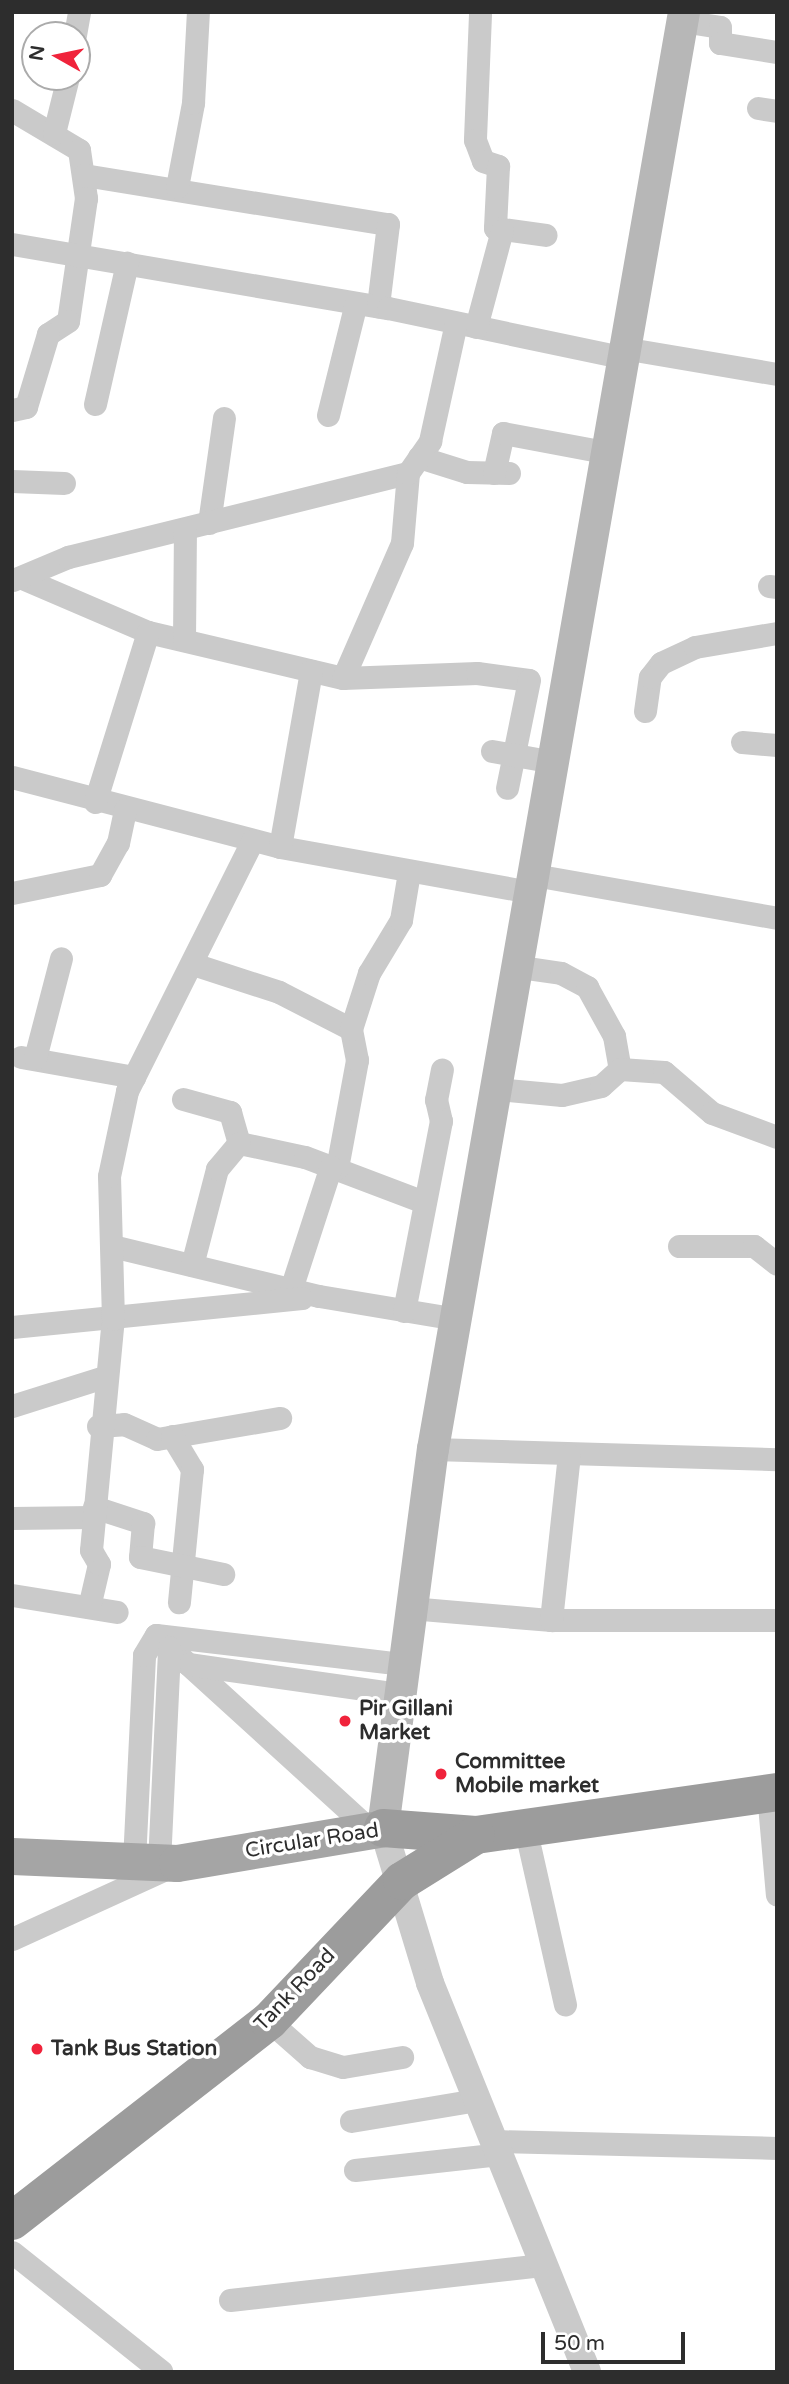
<!DOCTYPE html>
<style>
body{margin:0}
#map{position:relative;width:789px;height:2384px;overflow:hidden;background:#fff;font-family:"Varela Round",sans-serif}
div>[style]{position:absolute}
[style*='--x']{left:calc(var(--x)*1px);top:calc(var(--y)*1px);width:calc(var(--w)*1px);rotate:calc(var(--a)*1deg)}
.minor>*{height:23px;margin:-11.5px;padding:0 11.5px;transform-origin:11.5px;border-radius:11.5px;background:#cacaca}
.tertiary>*{height:28px;margin:-14px;padding:0 14px;transform-origin:14px;border-radius:14px;background:#cacaca}
.secondary>*{height:32px;margin:-16px;padding:0 16px;transform-origin:16px;border-radius:16px;background:#b7b7b7}
.primary>*{height:37px;margin:-18.5px;padding:0 18.5px;transform-origin:18.5px;border-radius:18.5px;background:#a5a5a5}
.trunk>*{height:38px;margin:-19px;padding:0 19px;transform-origin:19px;border-radius:19px;background:#9c9c9c}
.dots>*{width:19px;height:19px;translate:-50% -50%;box-sizing:border-box;border:4px solid #fff;border-radius:50%}
span{translate:-50% -50%;white-space:nowrap;text-align:center;line-height:1.15;-webkit-text-stroke:7px #fff;paint-order:stroke}
.poi-label{font-size:21px;color:#2d2d2d;font-weight:700}
.left{translate:0 -50%;text-align:left}
.street-label{font-size:21px;color:#2d2d2d}
.frame{position:absolute;inset:0;border:14px solid #2d2d2d;pointer-events:none}
.north{position:absolute;left:21px;top:21px;width:70px;height:70px;box-sizing:border-box;background:#fff;border:2px solid #ababab;border-radius:50%;rotate:279deg;font-size:19px;font-weight:700;line-height:28px;text-align:center;color:#2d2d2d}
.north::after{content:'';display:block;margin:auto;width:24px;height:32px;background:#f0233b;clip-path:polygon(50% 0,100% 100%,50% 72%,0 100%)}
.scale{position:absolute;left:541px;top:2332px;width:144px;height:32px;box-sizing:border-box;border:4px solid #2d2d2d;border-top:0;padding-left:9px;font-size:21px;line-height:24px;white-space:nowrap;color:#2d2d2d;-webkit-text-stroke:5px #fff;paint-order:stroke}
</style>
<div id="map">
<div class="minor">
<div style="--x:480;--y:14;--w:126;--a:92.3"></div>
<div style="--x:475;--y:140;--w:22;--a:69"></div>
<div style="--x:483;--y:161;--w:16;--a:18"></div>
<div style="--x:498;--y:166;--w:62;--a:92.8"></div>
<div style="--x:495;--y:228;--w:51;--a:7.8"></div>
<div style="--x:682;--y:21;--w:38;--a:9"></div>
<div style="--x:720;--y:27;--w:16;--a:90"></div>
<div style="--x:720;--y:43;--w:58;--a:9"></div>
<div style="--x:75;--y:35;--w:23;--a:-80"></div>
<div style="--x:758;--y:108;--w:19;--a:9"></div>
<div style="--x:12;--y:110;--w:78;--a:30.8"></div>
<div style="--x:79;--y:150;--w:49;--a:81.7"></div>
<div style="--x:86;--y:198;--w:124;--a:98.3"></div>
<div style="--x:68;--y:321;--w:24;--a:147"></div>
<div style="--x:48;--y:334;--w:76;--a:106.8"></div>
<div style="--x:26;--y:407;--w:14;--a:168"></div>
<div style="--x:54;--y:133;--w:58;--a:-76"></div>
<div style="--x:84;--y:175;--w:308;--a:9.2"></div>
<div style="--x:388;--y:224;--w:83;--a:97"></div>
<div style="--x:177;--y:187;--w:86;--a:-79.2"></div>
<div style="--x:193;--y:103;--w:91;--a:-86.9"></div>
<div style="--x:12;--y:244;--w:381;--a:9.7"></div>
<div style="--x:388;--y:308;--w:238;--a:11.9"></div>
<div style="--x:476;--y:327;--w:100;--a:-75"></div>
<div style="--x:623;--y:348;--w:156;--a:9.6"></div>
<div style="--x:95;--y:404;--w:145;--a:-77.2"></div>
<div style="--x:328;--y:415;--w:115;--a:-76"></div>
<div style="--x:419;--y:457;--w:50;--a:17.4"></div>
<div style="--x:467;--y:472;--w:42;--a:1.4"></div>
<div style="--x:494;--y:473;--w:41;--a:-77.3"></div>
<div style="--x:503;--y:433;--w:104;--a:10.6"></div>
<div style="--x:12;--y:481;--w:52;--a:2.2"></div>
<div style="--x:209;--y:523;--w:106;--a:-81.9"></div>
<div style="--x:22;--y:578;--w:137;--a:23.2"></div>
<div style="--x:148;--y:632;--w:200;--a:13.3"></div>
<div style="--x:343;--y:678;--w:134;--a:-2.1"></div>
<div style="--x:477;--y:673;--w:52;--a:7.7"></div>
<div style="--x:529;--y:680;--w:110;--a:101.5"></div>
<div style="--x:13;--y:580;--w:60;--a:-22.7"></div>
<div style="--x:68;--y:557;--w:350;--a:-13.9"></div>
<div style="--x:769;--y:586;--w:8;--a:7"></div>
<div style="--x:184;--y:640;--w:111;--a:-89.5"></div>
<div style="--x:343;--y:678;--w:147;--a:-66.4"></div>
<div style="--x:402;--y:543;--w:70;--a:-85.1"></div>
<div style="--x:408;--y:473;--w:39;--a:-55"></div>
<div style="--x:430;--y:441;--w:121;--a:-77.6"></div>
<div style="--x:645;--y:711;--w:34;--a:-82"></div>
<div style="--x:650;--y:677;--w:18;--a:-52"></div>
<div style="--x:661;--y:663;--w:38;--a:-25"></div>
<div style="--x:695;--y:647;--w:83;--a:-9.7"></div>
<div style="--x:742;--y:742;--w:35;--a:5"></div>
<div style="--x:492;--y:751;--w:63;--a:10.1"></div>
<div style="--x:12;--y:777;--w:277;--a:14.6"></div>
<div style="--x:280;--y:847;--w:253;--a:10.2"></div>
<div style="--x:95;--y:802;--w:178;--a:-72.7"></div>
<div style="--x:280;--y:847;--w:179;--a:-80"></div>
<div style="--x:534;--y:875;--w:247;--a:10"></div>
<div style="--x:12;--y:893;--w:90;--a:-11.6"></div>
<div style="--x:100;--y:875;--w:37;--a:-61"></div>
<div style="--x:118;--y:843;--w:34;--a:-78"></div>
<div style="--x:193;--y:964;--w:90;--a:18"></div>
<div style="--x:279;--y:992;--w:81;--a:27.2"></div>
<div style="--x:520;--y:967;--w:41;--a:8.3"></div>
<div style="--x:561;--y:973;--w:30;--a:28"></div>
<div style="--x:587;--y:987;--w:56;--a:61.1"></div>
<div style="--x:614;--y:1036;--w:34;--a:80"></div>
<div style="--x:21;--y:1057;--w:115;--a:10"></div>
<div style="--x:35;--y:1058;--w:103;--a:-75.4"></div>
<div style="--x:497;--y:1089;--w:65;--a:5.3"></div>
<div style="--x:562;--y:1095;--w:40;--a:-13"></div>
<div style="--x:601;--y:1086;--w:25;--a:-42"></div>
<div style="--x:620;--y:1069;--w:44;--a:3.9"></div>
<div style="--x:664;--y:1072;--w:63;--a:40.5"></div>
<div style="--x:712;--y:1113;--w:69;--a:20.3"></div>
<div style="--x:183;--y:1099;--w:49;--a:15.5"></div>
<div style="--x:230;--y:1112;--w:32;--a:74"></div>
<div style="--x:239;--y:1143;--w:67;--a:12"></div>
<div style="--x:305;--y:1157;--w:127;--a:20.7"></div>
<div style="--x:337;--y:1168;--w:110;--a:-79.5"></div>
<div style="--x:357;--y:1060;--w:32;--a:-101"></div>
<div style="--x:351;--y:1029;--w:59;--a:-72.2"></div>
<div style="--x:369;--y:973;--w:62;--a:-58.9"></div>
<div style="--x:401;--y:920;--w:49;--a:-80.5"></div>
<div style="--x:112;--y:1246;--w:213;--a:13.6"></div>
<div style="--x:319;--y:1296;--w:139;--a:9.5"></div>
<div style="--x:679;--y:1246;--w:75;--a:0"></div>
<div style="--x:754;--y:1246;--w:29;--a:38"></div>
<div style="--x:192;--y:1265;--w:99;--a:-75.4"></div>
<div style="--x:217;--y:1169;--w:34;--a:-50"></div>
<div style="--x:291;--y:1289;--w:129;--a:-72"></div>
<div style="--x:404;--y:1311;--w:194;--a:-79"></div>
<div style="--x:441;--y:1121;--w:22;--a:-103"></div>
<div style="--x:436;--y:1100;--w:31;--a:-79"></div>
<div style="--x:12;--y:1327;--w:291;--a:-5.7"></div>
<div style="--x:12;--y:1406;--w:96;--a:-17.5"></div>
<div style="--x:98;--y:1426;--w:26;--a:-4"></div>
<div style="--x:124;--y:1424;--w:36;--a:24"></div>
<div style="--x:157;--y:1439;--w:125;--a:-9.7"></div>
<div style="--x:172;--y:1436;--w:39;--a:59"></div>
<div style="--x:192;--y:1469;--w:134;--a:95.6"></div>
<div style="--x:433;--y:1449;--w:344;--a:1.7"></div>
<div style="--x:94;--y:1507;--w:52;--a:18.1"></div>
<div style="--x:143;--y:1523;--w:34;--a:95"></div>
<div style="--x:140;--y:1557;--w:85;--a:11.6"></div>
<div style="--x:12;--y:1518;--w:81;--a:-0.7"></div>
<div style="--x:12;--y:1595;--w:106;--a:9.2"></div>
<div style="--x:89;--y:1607;--w:44;--a:-76.9"></div>
<div style="--x:99;--y:1564;--w:16;--a:-120"></div>
<div style="--x:91;--y:1550;--w:232;--a:-84.6"></div>
<div style="--x:113;--y:1319;--w:143;--a:-91.6"></div>
<div style="--x:109;--y:1176;--w:87;--a:-78"></div>
<div style="--x:127;--y:1091;--w:280;--a:-63.4"></div>
<div style="--x:410;--y:1608;--w:142;--a:4.9"></div>
<div style="--x:551;--y:1620;--w:226;--a:0"></div>
<div style="--x:551;--y:1620;--w:166;--a:-83.8"></div>
<div style="--x:156;--y:1635;--w:290;--a:42.3"></div>
<div style="--x:156;--y:1635;--w:249;--a:6.7"></div>
<div style="--x:188;--y:1664;--w:214;--a:8.1"></div>
<div style="--x:768;--y:1793;--w:102;--a:85"></div>
<div style="--x:525;--y:1827;--w:182;--a:77.3"></div>
<div style="--x:134;--y:1861;--w:206;--a:-87.2"></div>
<div style="--x:144;--y:1655;--w:23;--a:-59"></div>
<div style="--x:159;--y:1863;--w:216;--a:-87.3"></div>
<div style="--x:12;--y:1939;--w:171;--a:-24.5"></div>
<div style="--x:269;--y:2021;--w:55;--a:41.3"></div>
<div style="--x:310;--y:2057;--w:34;--a:17"></div>
<div style="--x:343;--y:2067;--w:60;--a:-9.6"></div>
<div style="--x:351;--y:2121;--w:128;--a:-9.5"></div>
<div style="--x:494;--y:2141;--w:283;--a:1.4"></div>
<div style="--x:355;--y:2170;--w:145;--a:-6.3"></div>
<div style="--x:12;--y:2252;--w:191;--a:38.6"></div>
<div style="--x:230;--y:2300;--w:316;--a:-6.4"></div>
</div>
<div class="tertiary">
<div style="--x:383;--y:1828;--w:162;--a:73.1"></div>
<div style="--x:430;--y:1983;--w:419;--a:68"></div>
</div>
<div class="secondary">
<div style="--x:383;--y:1828;--w:382;--a:-82.5"></div>
<div style="--x:433;--y:1449;--w:1459;--a:-80.09"></div>
</div>
<div class="primary">
<div style="--x:12;--y:1856;--w:165;--a:2.4"></div>
<div style="--x:177;--y:1863;--w:209;--a:-9.6"></div>
</div>
<div class="trunk">
<div style="--x:383;--y:1828;--w:93;--a:4.3"></div>
<div style="--x:476;--y:1835;--w:304;--a:-8.1"></div>
<div style="--x:12;--y:2221;--w:326;--a:-37.9"></div>
<div style="--x:269;--y:2021;--w:193;--a:-46.5"></div>
<div style="--x:402;--y:1881;--w:87;--a:-31.9"></div>
</div>
<div class="dots">
<div style="left:345px;top:1721px;background:#f0233b"></div>
<div style="left:441px;top:1774px;background:#f0233b"></div>
<div style="left:37px;top:2049px;background:#f0233b"></div>
</div>
<div class="poi-label">
<span class="left" style="left:359px;top:1721px">Pir Gillani<br>Market</span>
<span class="left" style="left:455px;top:1774px">Committee<br>Mobile market</span>
<span class="left" style="left:51px;top:2049px">Tank Bus Station</span>
</div>
<div class="street-label">
<span style="left:312px;top:1841px;rotate:-9deg">Circular Road</span>
<span style="left:295px;top:1990px;rotate:-46deg">Tank Road</span>
</div>
<div class="frame"></div>
<div class="north">N</div>
<div class="scale">50 m</div>
</div>
